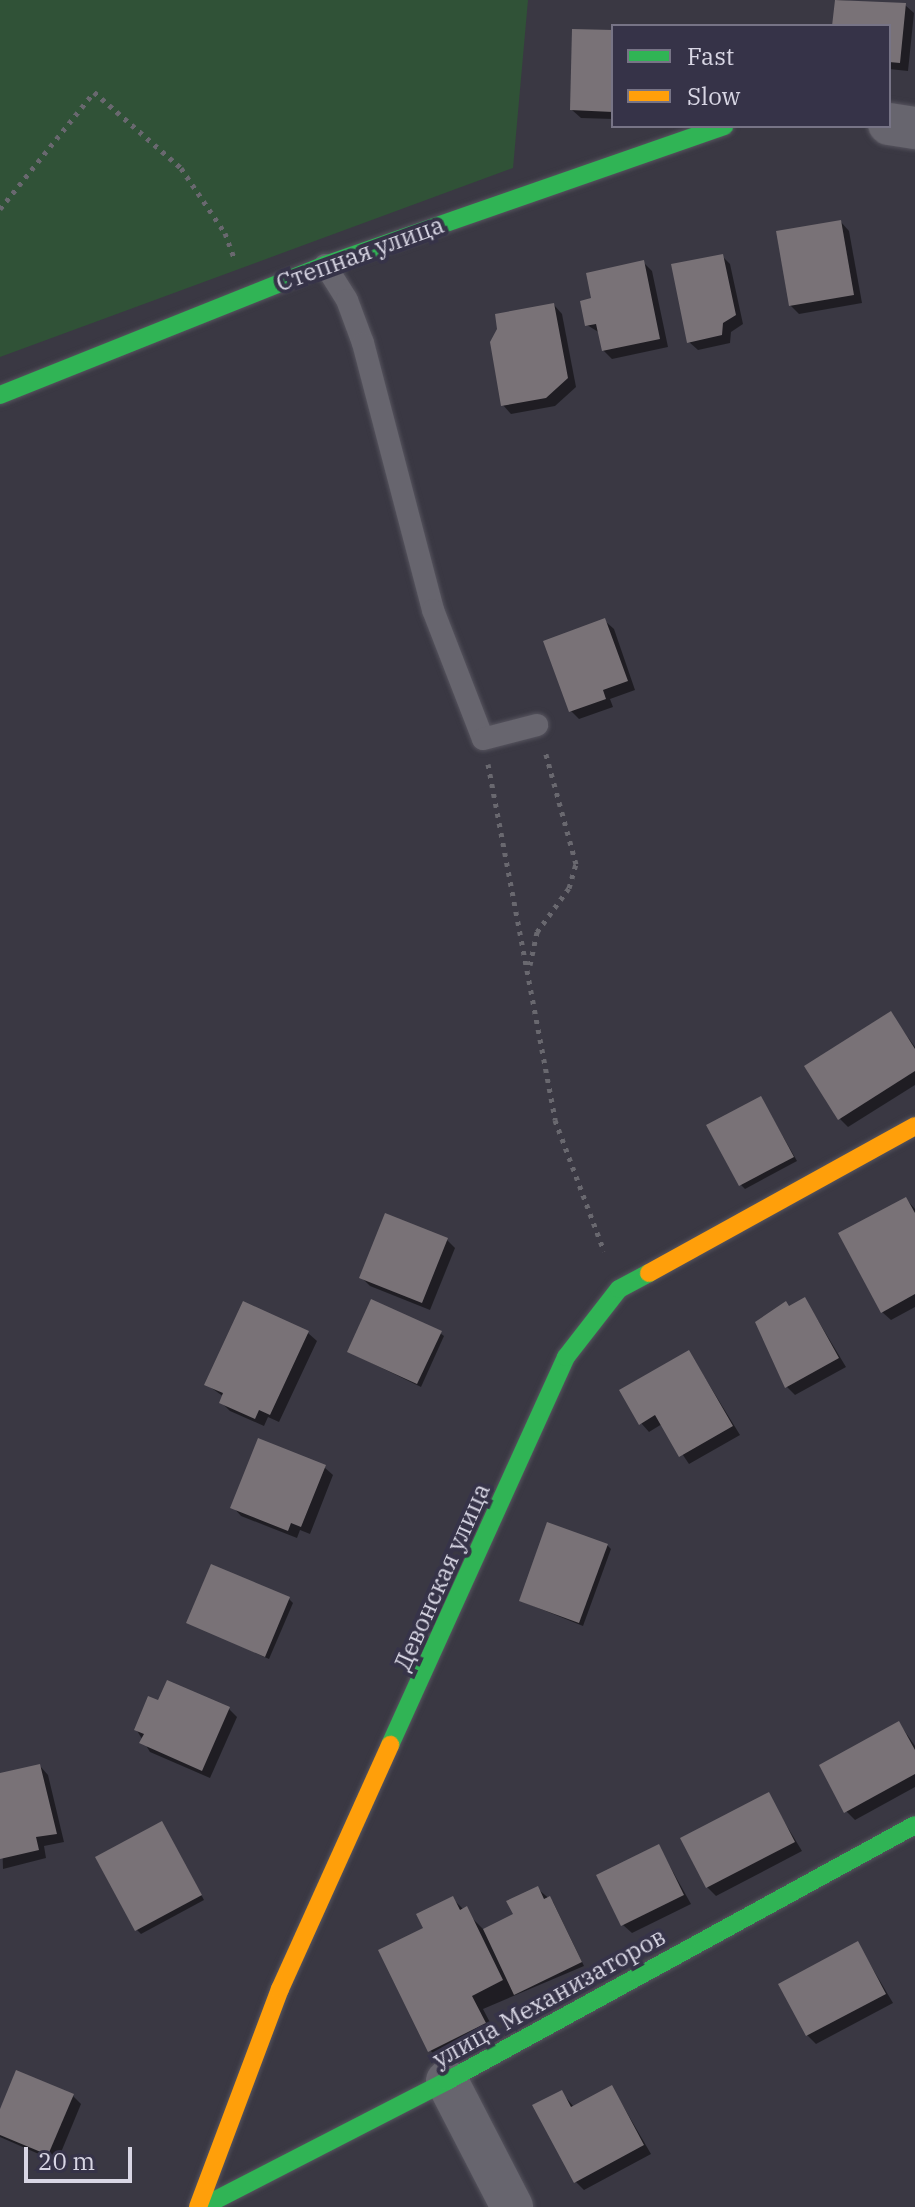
<!DOCTYPE html>
<meta charset="utf-8">
<style>
body{margin:0}
#map{position:relative;width:915px;height:2207px;overflow:hidden;background:#3a3843;font-family:"IBM Plex Serif",serif}
div>[style]{position:absolute}
[style*='--x']{left:calc(var(--x)*1px);top:calc(var(--y)*1px);width:calc(var(--w)*1px);rotate:calc(var(--a)*1deg)}
.green>*{inset:0;background:#305237}
.shadow>*{inset:0;background:#0007}
.building>*{inset:0;background:#797277}
.path>*{height:5px;margin-top:-2.5px;transform-origin:0;background:repeating-linear-gradient(90deg,#69686f 0 4px,transparent 0 10px)}
.roads{filter:drop-shadow(0 0 2px #56545e) drop-shadow(0 0 2px #56545e)}
.lane>*{height:22px;margin:-11px;padding:0 11px;transform-origin:11px;border-radius:11px;background:#67656e}
.street>*{height:42px;margin:-21px;padding:0 21px;transform-origin:21px;border-radius:21px;background:#67656e}
.fast>*{height:18px;margin:-9px;padding:0 9px;transform-origin:9px;border-radius:9px;background:#30b455}
.slow>*{height:18px;margin:-9px;padding:0 9px;transform-origin:9px;border-radius:9px;background:#ff9f0a}
span{translate:-50% -50%;white-space:nowrap;text-align:center;line-height:1.15;-webkit-text-stroke:8px #363348;paint-order:stroke}
.street-label{font-size:24px;color:#d8d6e4}
.legend{position:absolute;left:611px;top:24px;width:280px;height:104px;box-sizing:border-box;background:#363348;border:2px solid #777486;margin:0;padding:10px 14px;list-style:none;font-size:24px;color:#d8d6e4}
.legend li{display:flex;align-items:center;gap:16px;height:40px}
.legend b{width:40px;border:2px solid #777486}
.scale{position:absolute;left:24px;top:2147px;width:108px;height:36px;box-sizing:border-box;border:4px solid #d8d6e4;border-top:0;padding-left:10px;font-size:24px;line-height:28px;white-space:nowrap;color:#d8d6e4;-webkit-text-stroke:6px #363348;paint-order:stroke}
</style>
<div id="map">
<div class="green">
<div style="clip-path:polygon(0 0,528px 0,513px 168px,0 357px)"></div>
</div>
<div class="shadow">
<div style="clip-path:polygon(837px 0,905px 5px,914px 13px,908px 71px,889px 69px,889px 26px,834px 26px)"></div>
<div style="clip-path:polygon(613px 32px,613px 119px,581px 118px,572px 110px)"></div>
<div style="clip-path:polygon(841px 222px,849px 231px,862px 303px,799px 314px,790px 305px)"></div>
<div style="clip-path:polygon(722px 256px,730px 264px,743px 324px,731px 332px,730px 343px,698px 350px,689px 342px)"></div>
<div style="clip-path:polygon(643px 262px,652px 271px,668px 347px,612px 359px,603px 350px,600px 333px,587px 325px,594px 300px)"></div>
<div style="clip-path:polygon(554px 305px,562px 314px,576px 387px,555px 406px,511px 414px,503px 405px)"></div>
<div style="clip-path:polygon(605px 621px,614px 629px,635px 690px,610px 699px,613px 707px,579px 719px,571px 711px)"></div>
<div style="clip-path:polygon(890px 1013px,915px 1047px,915px 1085px,848px 1127px,840px 1119px)"></div>
<div style="clip-path:polygon(761px 1098px,797px 1161px,745px 1189px,741px 1185px)"></div>
<div style="clip-path:polygon(906px 1199px,915px 1209px,915px 1307px,891px 1320px,882px 1312px)"></div>
<div style="clip-path:polygon(447px 1240px,455px 1248px,430px 1310px,370px 1286px,362px 1278px)"></div>
<div style="clip-path:polygon(805px 1299px,846px 1367px,795px 1395px,787px 1387px)"></div>
<div style="clip-path:polygon(308px 1333px,317px 1341px,279px 1422px,268px 1417px,264px 1426px,230px 1411px,221px 1402px,224px 1397px,206px 1384px)"></div>
<div style="clip-path:polygon(440px 1333px,444px 1336px,421px 1387px,349px 1352px)"></div>
<div style="clip-path:polygon(689px 1352px,740px 1435px,689px 1464px,662px 1424px,649px 1432px,641px 1423px)"></div>
<div style="clip-path:polygon(324px 1467px,333px 1475px,310px 1534px,300px 1530px,297px 1538px,241px 1516px,233px 1507px)"></div>
<div style="clip-path:polygon(607px 1545px,611px 1549px,583px 1626px,521px 1601px)"></div>
<div style="clip-path:polygon(289px 1599px,293px 1603px,269px 1659px,188px 1622px)"></div>
<div style="clip-path:polygon(229px 1709px,237px 1717px,210px 1778px,150px 1752px,136px 1729px)"></div>
<div style="clip-path:polygon(899px 1723px,915px 1746px,915px 1787px,855px 1820px,846px 1811px)"></div>
<div style="clip-path:polygon(40px 1766px,48px 1775px,64px 1842px,44px 1846px,46px 1858px,3px 1869px,0 1775px)"></div>
<div style="clip-path:polygon(768px 1795px,802px 1851px,716px 1896px,707px 1887px)"></div>
<div style="clip-path:polygon(165px 1828px,204px 1900px,141px 1934px,137px 1930px)"></div>
<div style="clip-path:polygon(659px 1847px,691px 1904px,632px 1933px,623px 1925px)"></div>
<div style="clip-path:polygon(538px 1889px,553px 1902px,584px 1966px,483px 2009px,497px 2036px,442px 2063px,430px 2050px,426px 1929px,453px 1899px,484px 1930px,515px 1915px)"></div>
<div style="clip-path:polygon(858px 1944px,893px 2003px,816px 2044px,807px 2035px)"></div>
<div style="clip-path:polygon(612px 2087px,651px 2154px,584px 2190px,575px 2181px,561px 2092px,574px 2107px)"></div>
<div style="clip-path:polygon(73px 2096px,81px 2104px,57px 2162px,0 2137px,0 2114px)"></div>
</div>
<div class="building">
<div style="clip-path:polygon(835px 0,906px 3px,900px 63px,889px 62px,889px 26px,832px 26px)"></div>
<div style="clip-path:polygon(572px 29px,613px 30px,613px 112px,570px 110px)"></div>
<div style="clip-path:polygon(841px 220px,854px 295px,789px 306px,776px 231px)"></div>
<div style="clip-path:polygon(723px 254px,736px 315px,723px 323px,722px 335px,687px 343px,671px 264px)"></div>
<div style="clip-path:polygon(644px 260px,660px 339px,602px 351px,596px 324px,585px 326px,580px 301px,591px 298px,586px 273px)"></div>
<div style="clip-path:polygon(554px 303px,568px 378px,546px 398px,501px 406px,490px 342px,497px 329px,495px 314px)"></div>
<div style="clip-path:polygon(605px 618px,628px 681px,603px 690px,606px 699px,569px 712px,543px 641px)"></div>
<div style="clip-path:polygon(891px 1011px,915px 1049px,915px 1071px,838px 1120px,804px 1066px)"></div>
<div style="clip-path:polygon(761px 1096px,794px 1157px,739px 1186px,706px 1125px)"></div>
<div style="clip-path:polygon(906px 1197px,915px 1213px,915px 1294px,881px 1313px,838px 1233px)"></div>
<div style="clip-path:polygon(385px 1213px,448px 1238px,422px 1303px,359px 1278px)"></div>
<div style="clip-path:polygon(805px 1297px,839px 1358px,785px 1388px,755px 1322px,786px 1301px,789px 1306px)"></div>
<div style="clip-path:polygon(371px 1299px,442px 1331px,417px 1384px,347px 1352px)"></div>
<div style="clip-path:polygon(243px 1301px,309px 1331px,270px 1415px,259px 1410px,255px 1419px,219px 1403px,223px 1393px,204px 1385px)"></div>
<div style="clip-path:polygon(689px 1350px,733px 1426px,679px 1457px,655px 1415px,639px 1425px,619px 1390px)"></div>
<div style="clip-path:polygon(258px 1438px,326px 1465px,301px 1527px,291px 1523px,288px 1531px,230px 1508px)"></div>
<div style="clip-path:polygon(547px 1522px,608px 1544px,579px 1623px,519px 1601px)"></div>
<div style="clip-path:polygon(211px 1564px,290px 1597px,265px 1657px,186px 1623px)"></div>
<div style="clip-path:polygon(167px 1680px,230px 1707px,202px 1771px,139px 1743px,144px 1734px,134px 1730px,148px 1696px,158px 1700px)"></div>
<div style="clip-path:polygon(899px 1721px,915px 1750px,915px 1774px,844px 1813px,819px 1765px)"></div>
<div style="clip-path:polygon(40px 1764px,57px 1834px,36px 1837px,39px 1850px,0 1859px,0 1773px)"></div>
<div style="clip-path:polygon(769px 1792px,795px 1842px,706px 1888px,680px 1838px)"></div>
<div style="clip-path:polygon(162px 1821px,202px 1895px,135px 1931px,95px 1857px)"></div>
<div style="clip-path:polygon(659px 1844px,684px 1895px,621px 1926px,596px 1875px)"></div>
<div style="clip-path:polygon(538px 1886px,544px 1899px,550px 1896px,582px 1962px,514px 1995px,483px 1929px,513px 1914px,506px 1901px)"></div>
<div style="clip-path:polygon(453px 1896px,460px 1910px,467px 1906px,503px 1980px,472px 1996px,486px 2023px,428px 2052px,378px 1950px,423px 1928px,416px 1914px)"></div>
<div style="clip-path:polygon(858px 1941px,886px 1994px,806px 2036px,778px 1984px)"></div>
<div style="clip-path:polygon(16px 2070px,74px 2094px,48px 2155px,0 2135px,0 2109px)"></div>
<div style="clip-path:polygon(612px 2085px,644px 2145px,574px 2183px,532px 2105px,562px 2090px,571px 2107px)"></div>
</div>
<div class="path">
<div style="--x:0;--y:209;--w:150;--a:-51.2"></div>
<div style="--x:94;--y:92;--w:116;--a:41.1"></div>
<div style="--x:181;--y:168;--w:78;--a:55.9"></div>
<div style="--x:225;--y:233;--w:27;--a:70"></div>
<div style="--x:488;--y:764;--w:362;--a:79.3"></div>
<div style="--x:555;--y:1120;--w:140;--a:69.5"></div>
<div style="--x:530;--y:965;--w:34;--a:-78"></div>
<div style="--x:537;--y:932;--w:54;--a:-54"></div>
<div style="--x:569;--y:888;--w:25;--a:-74"></div>
<div style="--x:576;--y:864;--w:117;--a:-105.3"></div>
</div>
<div class="roads">
<div class="lane">
<div style="--x:325;--y:265;--w:41;--a:57.8"></div>
<div style="--x:347;--y:300;--w:46;--a:69.6"></div>
<div style="--x:363;--y:343;--w:276;--a:75.3"></div>
<div style="--x:433;--y:610;--w:138;--a:68.8"></div>
<div style="--x:483;--y:739;--w:56;--a:-14.5"></div>
</div>
<div class="street">
<div style="--x:889;--y:124;--w:26;--a:9"></div>
<div style="--x:447;--y:2081;--w:142;--a:62.7"></div>
</div>
<div class="fast">
<div style="--x:0;--y:395;--w:350;--a:-21.8"></div>
<div style="--x:325;--y:265;--w:423;--a:-19.2"></div>
<div style="--x:390;--y:1745;--w:426;--a:-65.6"></div>
<div style="--x:566;--y:1357;--w:86;--a:-52.1"></div>
<div style="--x:619;--y:1289;--w:34;--a:-28"></div>
<div style="--x:202;--y:2207;--w:276;--a:-27.2"></div>
<div style="--x:447;--y:2081;--w:533;--a:-28.68"></div>
</div>
<div class="slow">
<div style="--x:649;--y:1273;--w:304;--a:-28.9"></div>
<div style="--x:198;--y:2207;--w:233;--a:-69.4"></div>
<div style="--x:280;--y:1989;--w:268;--a:-65.7"></div>
</div>
</div>
<div class="street-label">
<span style="left:360px;top:254px;rotate:-20deg">Степная улица</span>
<span style="left:442px;top:1577px;rotate:-66deg">Девонская улица</span>
<span style="left:549px;top:1998px;rotate:-29deg">улица Механизаторов</span>
</div>
<ul class="legend">
<li><b style="height:10px;background:#30b455"></b>Fast</li>
<li><b style="height:10px;background:#ff9f0a"></b>Slow</li>
</ul>
<div class="scale">20 m</div>
</div>
